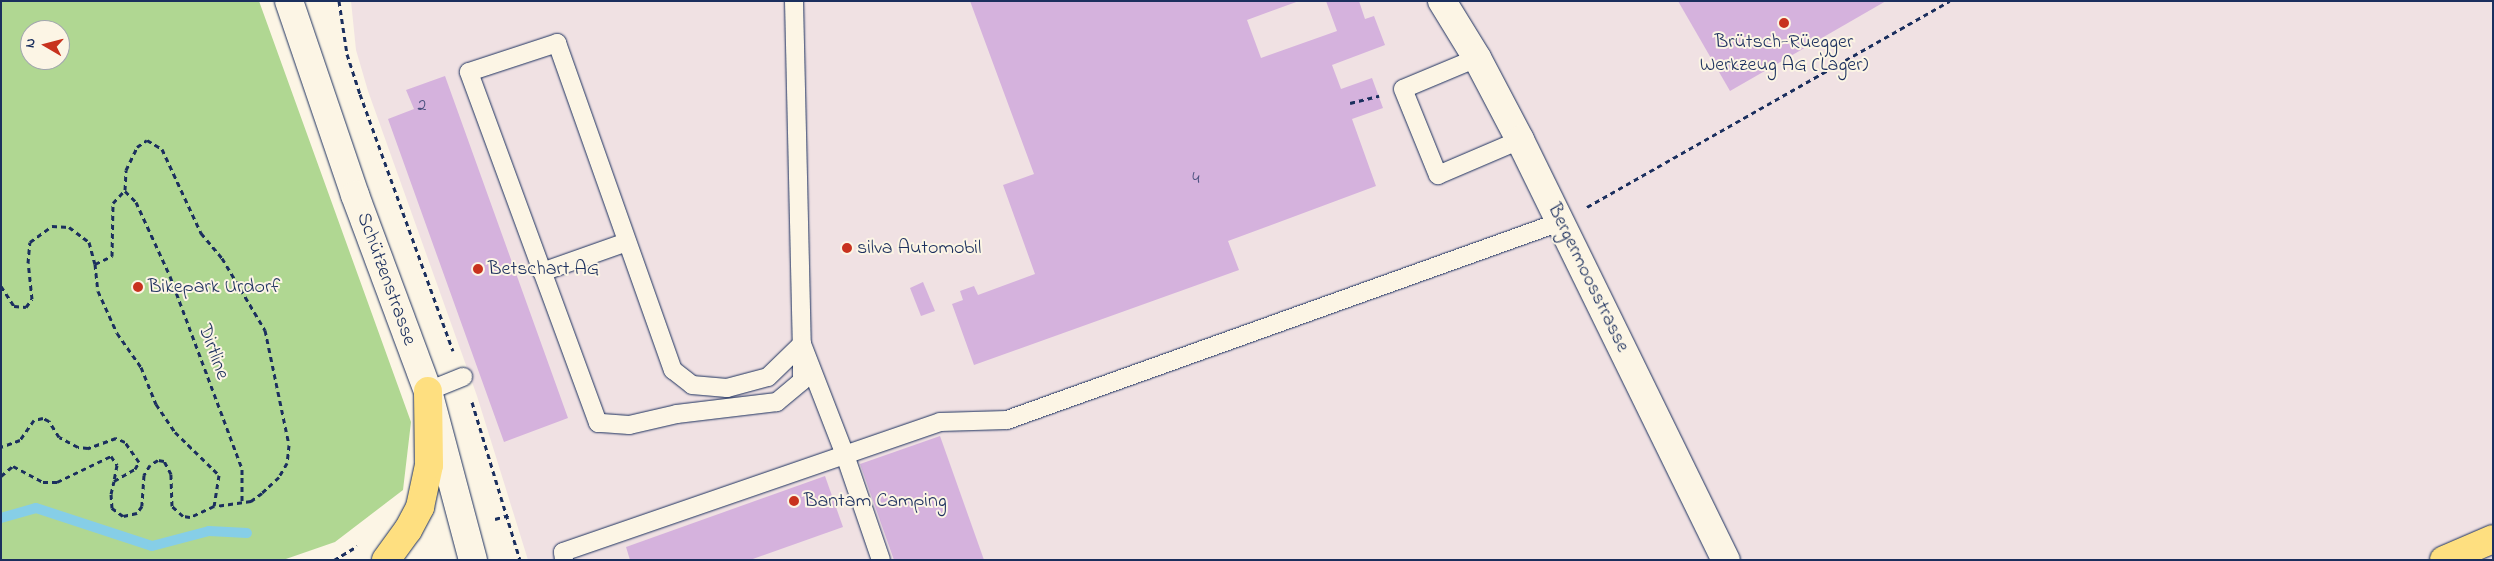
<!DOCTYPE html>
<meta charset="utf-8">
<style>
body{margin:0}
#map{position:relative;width:2494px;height:561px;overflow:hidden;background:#fcf5e5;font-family:"Indie Flower",sans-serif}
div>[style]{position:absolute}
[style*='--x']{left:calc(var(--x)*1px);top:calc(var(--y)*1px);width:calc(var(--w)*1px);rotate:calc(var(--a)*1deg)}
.built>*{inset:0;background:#f0e1e3}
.green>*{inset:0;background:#b0d792}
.stream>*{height:10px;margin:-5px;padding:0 5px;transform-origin:5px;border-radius:5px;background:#86cee7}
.building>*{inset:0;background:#d5b2dd}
.path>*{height:3px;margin-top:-1.5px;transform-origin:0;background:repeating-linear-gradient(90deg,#1b2f5e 0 5px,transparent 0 9px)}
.roads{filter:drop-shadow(0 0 1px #1b2f5e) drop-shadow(0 0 1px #1b2f5e)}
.service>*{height:18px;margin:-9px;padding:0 9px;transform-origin:9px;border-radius:9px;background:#fcf5e5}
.minor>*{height:28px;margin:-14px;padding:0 14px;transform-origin:14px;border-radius:14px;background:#fcf5e5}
.secondary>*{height:28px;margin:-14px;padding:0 14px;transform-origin:14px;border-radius:14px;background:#fcf5e5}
.primary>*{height:28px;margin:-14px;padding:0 14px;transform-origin:14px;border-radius:14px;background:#fedf80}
.motorway>*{height:28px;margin:-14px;padding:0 14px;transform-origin:14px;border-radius:14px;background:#fedf80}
.dots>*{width:14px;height:14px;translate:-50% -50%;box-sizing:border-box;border:2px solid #fcf5e5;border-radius:50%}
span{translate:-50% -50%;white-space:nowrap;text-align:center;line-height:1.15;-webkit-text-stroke:4px #fcf5e5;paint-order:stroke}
.number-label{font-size:18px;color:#4a507e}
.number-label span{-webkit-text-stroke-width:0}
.poi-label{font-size:20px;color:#1b2f5e}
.left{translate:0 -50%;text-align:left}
.street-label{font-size:20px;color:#1b2f5e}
.frame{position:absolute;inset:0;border:2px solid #1b2f5e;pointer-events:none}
.north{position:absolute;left:20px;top:20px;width:50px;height:50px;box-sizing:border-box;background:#fcf5e5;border:1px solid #a2a6af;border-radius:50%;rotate:278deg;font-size:14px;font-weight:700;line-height:20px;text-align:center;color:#1b2f5e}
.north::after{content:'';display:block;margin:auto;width:18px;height:22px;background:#c8321e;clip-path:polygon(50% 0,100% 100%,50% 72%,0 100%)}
</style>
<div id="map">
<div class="built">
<div style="clip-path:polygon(351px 1px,2493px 1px,2493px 560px,528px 560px,477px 396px,368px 91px,356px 50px)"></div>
</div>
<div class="green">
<div style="clip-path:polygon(evenodd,1px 1px,259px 1px,411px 422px,403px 490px,335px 542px,283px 560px,1px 560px,1px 1px,30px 30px,60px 30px,60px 60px,30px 60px,30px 30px)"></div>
</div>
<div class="stream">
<div style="--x:1;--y:518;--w:36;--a:-16"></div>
<div style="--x:36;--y:508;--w:122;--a:18.1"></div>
<div style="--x:152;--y:546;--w:59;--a:-14.7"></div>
<div style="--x:209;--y:531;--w:38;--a:3"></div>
</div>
<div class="building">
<div style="clip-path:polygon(970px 1px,1299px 1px,1247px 20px,1261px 58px,1337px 31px,1326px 1px,1359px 1px,1365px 19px,1374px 16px,1385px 45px,1332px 65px,1341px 89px,1372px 78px,1383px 108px,1352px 119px,1376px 186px,1228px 241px,1239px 270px,974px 365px,952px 304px,963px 300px,960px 291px,974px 286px,978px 295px,1035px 274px,1003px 185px,1034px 174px)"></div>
<div style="clip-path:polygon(1678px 1px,1886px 1px,1730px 91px)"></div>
<div style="clip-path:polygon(445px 76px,568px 418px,504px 442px,388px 119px,414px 109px,406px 90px)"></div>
<div style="clip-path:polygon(923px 282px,935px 311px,921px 316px,910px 288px)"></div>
<div style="clip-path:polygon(940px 436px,984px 560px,894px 560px,860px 464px)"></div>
<div style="clip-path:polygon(825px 476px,843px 527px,750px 560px,630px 560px,626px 547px)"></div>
</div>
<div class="path">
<div style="--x:339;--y:1;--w:54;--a:81.4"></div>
<div style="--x:347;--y:54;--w:42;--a:72"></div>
<div style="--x:360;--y:94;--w:273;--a:70.1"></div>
<div style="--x:1350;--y:103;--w:30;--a:-14"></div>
<div style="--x:125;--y:191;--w:16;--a:45"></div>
<div style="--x:136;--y:202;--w:81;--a:65.3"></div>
<div style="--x:170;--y:276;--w:206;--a:69.5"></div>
<div style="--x:242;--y:469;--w:33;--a:90"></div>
<div style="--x:1587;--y:207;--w:417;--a:-29.6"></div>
<div style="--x:95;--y:264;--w:27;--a:84"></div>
<div style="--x:98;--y:291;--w:46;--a:65.7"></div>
<div style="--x:117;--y:333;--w:42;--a:54.8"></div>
<div style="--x:141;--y:367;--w:40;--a:68"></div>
<div style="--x:156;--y:404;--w:34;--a:56"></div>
<div style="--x:175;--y:432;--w:62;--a:44.3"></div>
<div style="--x:219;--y:475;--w:31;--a:99"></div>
<div style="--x:1;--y:286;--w:24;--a:57"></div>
<div style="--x:14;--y:306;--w:12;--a:5"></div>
<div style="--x:26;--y:307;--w:10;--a:-53"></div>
<div style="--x:32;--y:299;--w:36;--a:-96"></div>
<div style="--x:28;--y:263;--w:21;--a:-85"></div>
<div style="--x:30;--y:242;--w:27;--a:-36"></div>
<div style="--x:52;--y:226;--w:17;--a:3"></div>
<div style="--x:69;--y:227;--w:25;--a:37"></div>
<div style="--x:89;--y:242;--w:23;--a:75"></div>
<div style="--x:95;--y:264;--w:19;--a:-25"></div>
<div style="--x:112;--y:256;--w:53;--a:-88.9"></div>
<div style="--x:113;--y:203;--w:18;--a:-47"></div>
<div style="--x:125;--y:190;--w:20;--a:-87"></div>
<div style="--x:126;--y:170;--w:25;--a:-64"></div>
<div style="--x:137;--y:147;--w:12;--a:-35"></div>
<div style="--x:147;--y:140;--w:17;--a:31"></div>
<div style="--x:162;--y:149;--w:93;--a:65.1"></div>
<div style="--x:201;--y:233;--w:33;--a:50"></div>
<div style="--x:222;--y:258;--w:84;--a:59.2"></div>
<div style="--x:265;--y:330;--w:117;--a:78.2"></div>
<div style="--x:289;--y:445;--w:18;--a:96"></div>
<div style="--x:287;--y:463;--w:16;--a:120"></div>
<div style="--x:279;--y:477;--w:23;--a:137"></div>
<div style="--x:262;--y:493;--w:14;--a:144"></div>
<div style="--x:251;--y:501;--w:37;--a:172"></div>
<div style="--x:214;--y:506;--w:26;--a:155"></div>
<div style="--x:190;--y:517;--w:7;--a:-172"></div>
<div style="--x:183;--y:516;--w:15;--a:-138"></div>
<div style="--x:172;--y:506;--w:32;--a:-92"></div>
<div style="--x:171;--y:474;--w:15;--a:-118"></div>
<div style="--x:164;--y:461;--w:6;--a:-171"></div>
<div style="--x:158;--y:460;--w:9;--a:148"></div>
<div style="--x:150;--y:465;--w:12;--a:121"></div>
<div style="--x:144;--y:475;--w:31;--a:94"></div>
<div style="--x:142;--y:506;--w:9;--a:126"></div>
<div style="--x:137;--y:513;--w:14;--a:168"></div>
<div style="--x:123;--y:516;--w:14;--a:-144"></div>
<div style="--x:112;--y:508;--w:14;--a:-94"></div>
<div style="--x:111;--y:494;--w:13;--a:-77"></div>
<div style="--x:114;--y:481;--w:24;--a:-30"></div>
<div style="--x:135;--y:469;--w:8;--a:-60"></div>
<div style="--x:139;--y:462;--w:24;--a:-125"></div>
<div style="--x:125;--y:442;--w:10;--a:-156"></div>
<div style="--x:116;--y:438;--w:30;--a:160"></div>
<div style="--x:88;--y:448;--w:10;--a:-174"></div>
<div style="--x:78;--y:447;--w:21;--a:-152"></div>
<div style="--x:59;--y:437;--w:19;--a:-122"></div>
<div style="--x:49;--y:421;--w:7;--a:-153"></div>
<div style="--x:43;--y:418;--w:9;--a:167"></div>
<div style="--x:34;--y:420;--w:24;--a:125"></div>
<div style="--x:20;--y:440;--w:20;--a:160"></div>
<div style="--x:472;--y:402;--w:165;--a:73.1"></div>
<div style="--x:1;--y:476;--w:16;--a:-40"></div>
<div style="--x:13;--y:466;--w:34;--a:28"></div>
<div style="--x:43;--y:482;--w:14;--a:0"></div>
<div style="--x:57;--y:482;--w:60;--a:-25.7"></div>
<div style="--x:111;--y:456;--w:11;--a:56"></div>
<div style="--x:117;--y:465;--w:15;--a:101"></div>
<div style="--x:495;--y:519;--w:15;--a:-16"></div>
<div style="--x:334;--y:560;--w:27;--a:-31"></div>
</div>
<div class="roads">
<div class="service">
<div style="--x:794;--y:1;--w:343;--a:88.7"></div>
<div style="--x:802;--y:344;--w:119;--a:68.8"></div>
<div style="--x:845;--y:455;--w:111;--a:71.1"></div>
<div style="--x:557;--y:43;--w:347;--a:70.5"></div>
<div style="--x:673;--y:370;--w:24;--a:38"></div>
<div style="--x:692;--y:385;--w:35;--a:5"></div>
<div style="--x:727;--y:388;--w:42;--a:-15"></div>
<div style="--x:768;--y:377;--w:47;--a:-44.1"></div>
<div style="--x:802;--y:344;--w:37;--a:90"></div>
<div style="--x:802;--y:381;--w:33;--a:140"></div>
<div style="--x:777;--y:402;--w:101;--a:173.2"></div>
<div style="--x:677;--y:414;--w:49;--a:167.1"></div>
<div style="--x:629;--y:425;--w:31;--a:-176"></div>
<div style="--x:598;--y:423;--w:374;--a:-110.2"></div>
<div style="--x:469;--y:72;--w:93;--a:-18.2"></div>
<div style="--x:1477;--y:58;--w:80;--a:157.3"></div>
<div style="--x:1403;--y:89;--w:93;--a:67.9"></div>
<div style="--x:1438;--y:175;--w:89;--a:-23.1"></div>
<div style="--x:542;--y:272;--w:90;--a:-19.4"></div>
<div style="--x:428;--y:391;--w:38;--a:-22"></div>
<div style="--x:564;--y:560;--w:8;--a:-97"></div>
<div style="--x:563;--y:552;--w:399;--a:-19"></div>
<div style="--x:940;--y:422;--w:67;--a:-1.7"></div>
<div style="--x:1007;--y:420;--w:587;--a:-19.7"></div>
</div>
<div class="minor">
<div style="--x:1442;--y:1;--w:67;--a:58.4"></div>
<div style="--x:1477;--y:58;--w:93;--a:62.3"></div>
<div style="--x:1520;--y:140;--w:468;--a:63.9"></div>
</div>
<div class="secondary">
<div style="--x:289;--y:1;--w:205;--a:71.2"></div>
<div style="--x:355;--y:195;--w:209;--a:69.6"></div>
<div style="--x:428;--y:391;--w:175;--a:75.1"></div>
</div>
<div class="primary">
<div style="--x:386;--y:560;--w:37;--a:-54"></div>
<div style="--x:408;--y:530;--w:26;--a:-62"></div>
<div style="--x:420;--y:507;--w:43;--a:-77.9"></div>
<div style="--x:429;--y:465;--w:74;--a:-90.8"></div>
</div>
<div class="motorway">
<div style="--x:2444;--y:560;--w:53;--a:-23.2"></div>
</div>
</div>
<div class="dots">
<div style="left:1784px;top:23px;background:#c8321e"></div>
<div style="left:847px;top:248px;background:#c8321e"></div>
<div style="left:478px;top:269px;background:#c8321e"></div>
<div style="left:138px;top:287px;background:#c8321e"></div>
<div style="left:794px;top:501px;background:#c8321e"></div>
</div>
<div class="number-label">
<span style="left:422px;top:106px">2</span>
<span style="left:1196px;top:179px">4</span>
</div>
<div class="poi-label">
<span style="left:1784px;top:54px">Brütsch-Rüegger<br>Werkzeug AG (Lager)</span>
<span class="left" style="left:857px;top:248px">silva Automobil</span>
<span class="left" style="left:488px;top:269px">Betschart AG</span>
<span class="left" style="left:148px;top:287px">Bikepark Urdorf</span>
<span class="left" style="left:804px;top:501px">Bantam Camping</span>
</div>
<div class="street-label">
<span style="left:1588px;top:278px;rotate:64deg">Bergermoosstrasse</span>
<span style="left:386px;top:279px;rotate:70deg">Schützenstrasse</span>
<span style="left:213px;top:352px;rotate:70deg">Dirtline</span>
</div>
<div class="frame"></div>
<div class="north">N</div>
</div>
